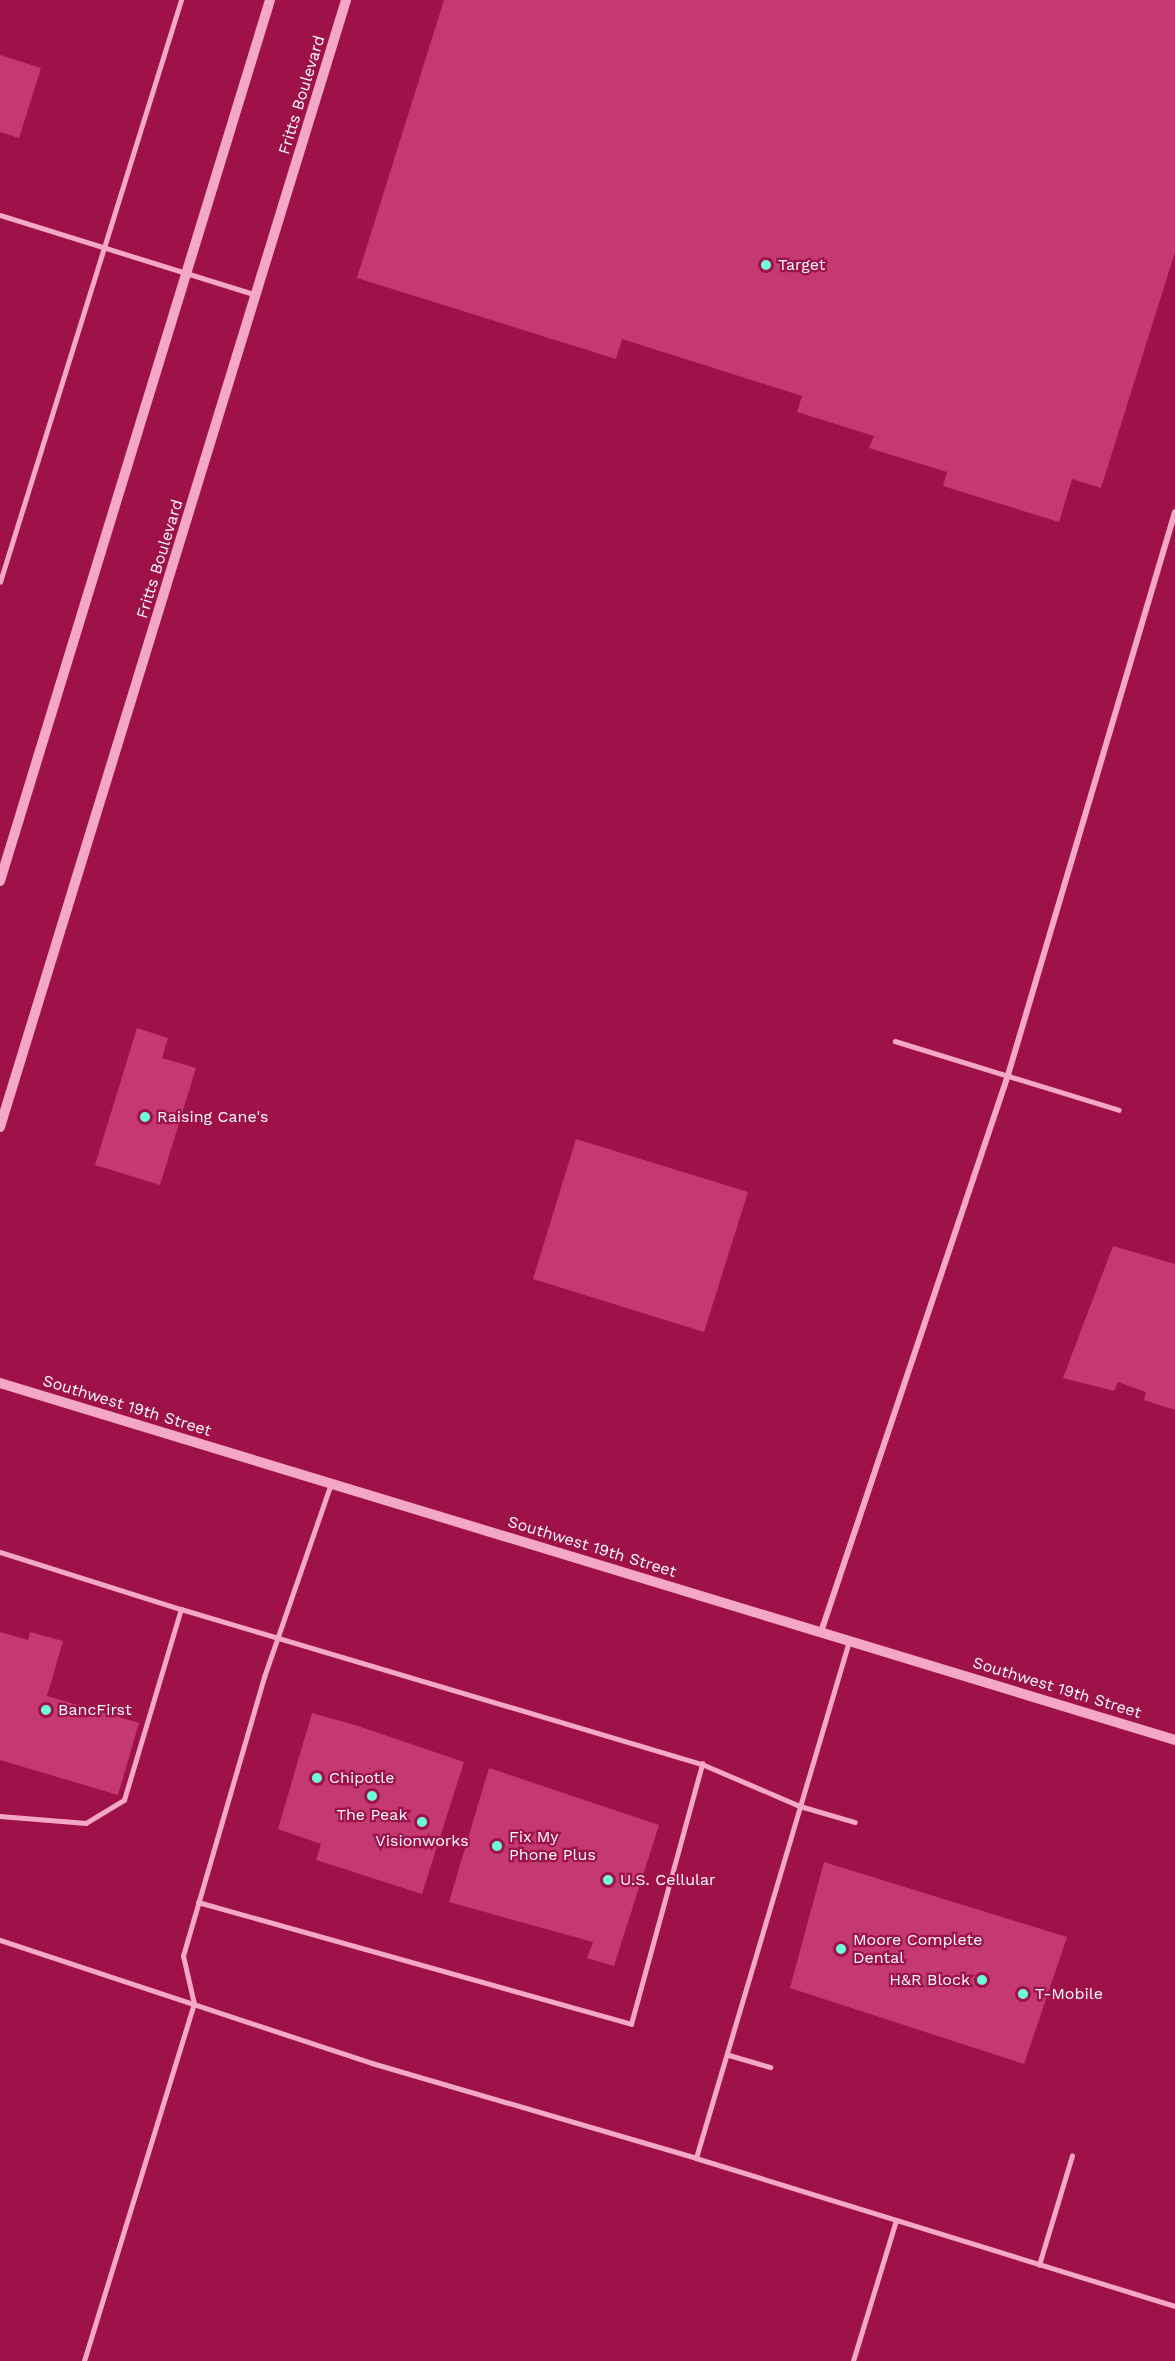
<!DOCTYPE html>
<style>
body{margin:0}
#map{position:relative;width:1175px;height:2361px;overflow:hidden;background:#9e1149;font-family:"Work Sans",sans-serif}
div>[style]{position:absolute}
[style*='--x']{left:calc(var(--x)*1px);top:calc(var(--y)*1px);width:calc(var(--w)*1px);rotate:calc(var(--a)*1deg)}
.building>*{inset:0;background:#c53972}
.service>*{height:4.5px;margin:-2.25px;padding:0 2.25px;transform-origin:2.25px;border-radius:2.25px;background:#f5a7c7}
.minor>*{height:6px;margin:-3px;padding:0 3px;transform-origin:3px;border-radius:3px;background:#f5a7c7}
.tertiary>*{height:10px;margin:-5px;padding:0 5px;transform-origin:5px;border-radius:5px;background:#f5a7c7}
.dots>*{width:16px;height:16px;translate:-50% -50%;box-sizing:border-box;border:3px solid #9e1149;border-radius:50%}
span{translate:-50% -50%;white-space:nowrap;text-align:center;line-height:1.15;-webkit-text-stroke:4.5px #9e1149;paint-order:stroke}
.street-label{font-size:16px;color:#fff}
.poi-label{font-size:16px;color:#fff}
.left{translate:0 -50%;text-align:left}
.right{translate:-100% -50%;text-align:right}
</style>
<div id="map">
<div class="building">
<div style="clip-path:polygon(444px 0,1175px 0,1175px 252px,1101px 488px,1072px 479px,1059px 522px,943px 486px,947px 472px,869px 448px,874px 436px,797px 412px,802px 396px,622px 339px,616px 359px,357px 278px)"></div>
<div style="clip-path:polygon(0 55px,41px 68px,19px 138px,0 132px)"></div>
<div style="clip-path:polygon(137px 1028px,168px 1038px,162px 1058px,196px 1068px,160px 1185px,95px 1165px)"></div>
<div style="clip-path:polygon(576px 1139px,748px 1192px,704px 1332px,533px 1279px)"></div>
<div style="clip-path:polygon(1113px 1246px,1175px 1264px,1175px 1410px,1144px 1400px,1146px 1392px,1118px 1382px,1114px 1391px,1063px 1378px)"></div>
<div style="clip-path:polygon(0 1632px,28px 1640px,30px 1632px,63px 1641px,47px 1696px,139px 1723px,118px 1795px,0 1760px)"></div>
<div style="clip-path:polygon(312px 1713px,358px 1726px,464px 1762px,422px 1894px,316px 1860px,321px 1844px,278px 1829px)"></div>
<div style="clip-path:polygon(489px 1768px,659px 1825px,614px 1966px,587px 1958px,593px 1942px,449px 1902px)"></div>
<div style="clip-path:polygon(824px 1862px,1067px 1937px,1024px 2064px,790px 1988px)"></div>
</div>
<div class="service">
<div style="--x:0;--y:215;--w:266;--a:17.3"></div>
<div style="--x:0;--y:582;--w:609;--a:-72.72"></div>
<div style="--x:895;--y:1041;--w:234;--a:17.1"></div>
<div style="--x:0;--y:1552;--w:190;--a:17.5"></div>
<div style="--x:181;--y:1609;--w:544;--a:16.57"></div>
<div style="--x:702;--y:1764;--w:107;--a:23.2"></div>
<div style="--x:800;--y:1806;--w:57;--a:16.2"></div>
<div style="--x:0;--y:1816;--w:86;--a:4.7"></div>
<div style="--x:86;--y:1823;--w:44;--a:-31.2"></div>
<div style="--x:124;--y:1800;--w:199;--a:-73.4"></div>
<div style="--x:198;--y:1902;--w:450;--a:15.7"></div>
<div style="--x:631;--y:2024;--w:270;--a:-74.7"></div>
<div style="--x:0;--y:1940;--w:392;--a:18.3"></div>
<div style="--x:372;--y:2063;--w:338;--a:16.3"></div>
<div style="--x:696;--y:2158;--w:501;--a:17.17"></div>
<div style="--x:729;--y:2055;--w:43;--a:16.3"></div>
<div style="--x:696;--y:2158;--w:539;--a:-73.51"></div>
<div style="--x:1039;--y:2265;--w:114;--a:-73.2"></div>
<div style="--x:84;--y:2361;--w:374;--a:-72.9"></div>
<div style="--x:194;--y:2004;--w:49;--a:-102.9"></div>
<div style="--x:183;--y:1956;--w:291;--a:-73.8"></div>
<div style="--x:264;--y:1677;--w:204;--a:-70.9"></div>
<div style="--x:853;--y:2361;--w:147;--a:-73"></div>
</div>
<div class="minor">
<div style="--x:821;--y:1632;--w:588;--a:-71.44"></div>
<div style="--x:1008;--y:1075;--w:587;--a:-73.48"></div>
</div>
<div class="tertiary">
<div style="--x:0;--y:881;--w:921;--a:-72.96"></div>
<div style="--x:0;--y:1127;--w:1179;--a:-72.93"></div>
<div style="--x:0;--y:1383;--w:1228;--a:16.9"></div>
</div>
<div class="dots">
<div style="left:766px;top:265px;background:#6bffda"></div>
<div style="left:145px;top:1117px;background:#6bffda"></div>
<div style="left:46px;top:1710px;background:#6bffda"></div>
<div style="left:317px;top:1778px;background:#6bffda"></div>
<div style="left:372px;top:1796px;background:#6bffda"></div>
<div style="left:422px;top:1822px;background:#6bffda"></div>
<div style="left:497px;top:1846px;background:#6bffda"></div>
<div style="left:608px;top:1880px;background:#6bffda"></div>
<div style="left:841px;top:1949px;background:#6bffda"></div>
<div style="left:982px;top:1980px;background:#6bffda"></div>
<div style="left:1023px;top:1994px;background:#6bffda"></div>
</div>
<div class="street-label">
<span style="left:302px;top:95px;rotate:-73deg">Fritts Boulevard</span>
<span style="left:160px;top:559px;rotate:-73deg">Fritts Boulevard</span>
<span style="left:127px;top:1406px;rotate:17deg">Southwest 19th Street</span>
<span style="left:592px;top:1547px;rotate:17deg">Southwest 19th Street</span>
<span style="left:1057px;top:1688px;rotate:17deg">Southwest 19th Street</span>
</div>
<div class="poi-label">
<span class="left" style="left:778px;top:265px">Target</span>
<span class="left" style="left:157px;top:1117px">Raising Cane's</span>
<span class="left" style="left:58px;top:1710px">BancFirst</span>
<span class="left" style="left:329px;top:1778px">Chipotle</span>
<span style="left:372px;top:1815px">The Peak</span>
<span class="left" style="left:509px;top:1846px">Fix My<br>Phone Plus</span>
<span style="left:422px;top:1841px">Visionworks</span>
<span class="left" style="left:620px;top:1880px">U.S. Cellular</span>
<span class="left" style="left:853px;top:1949px">Moore Complete<br>Dental</span>
<span class="right" style="left:970px;top:1980px">H&amp;R Block</span>
<span class="left" style="left:1035px;top:1994px">T-Mobile</span>
</div>
</div>
